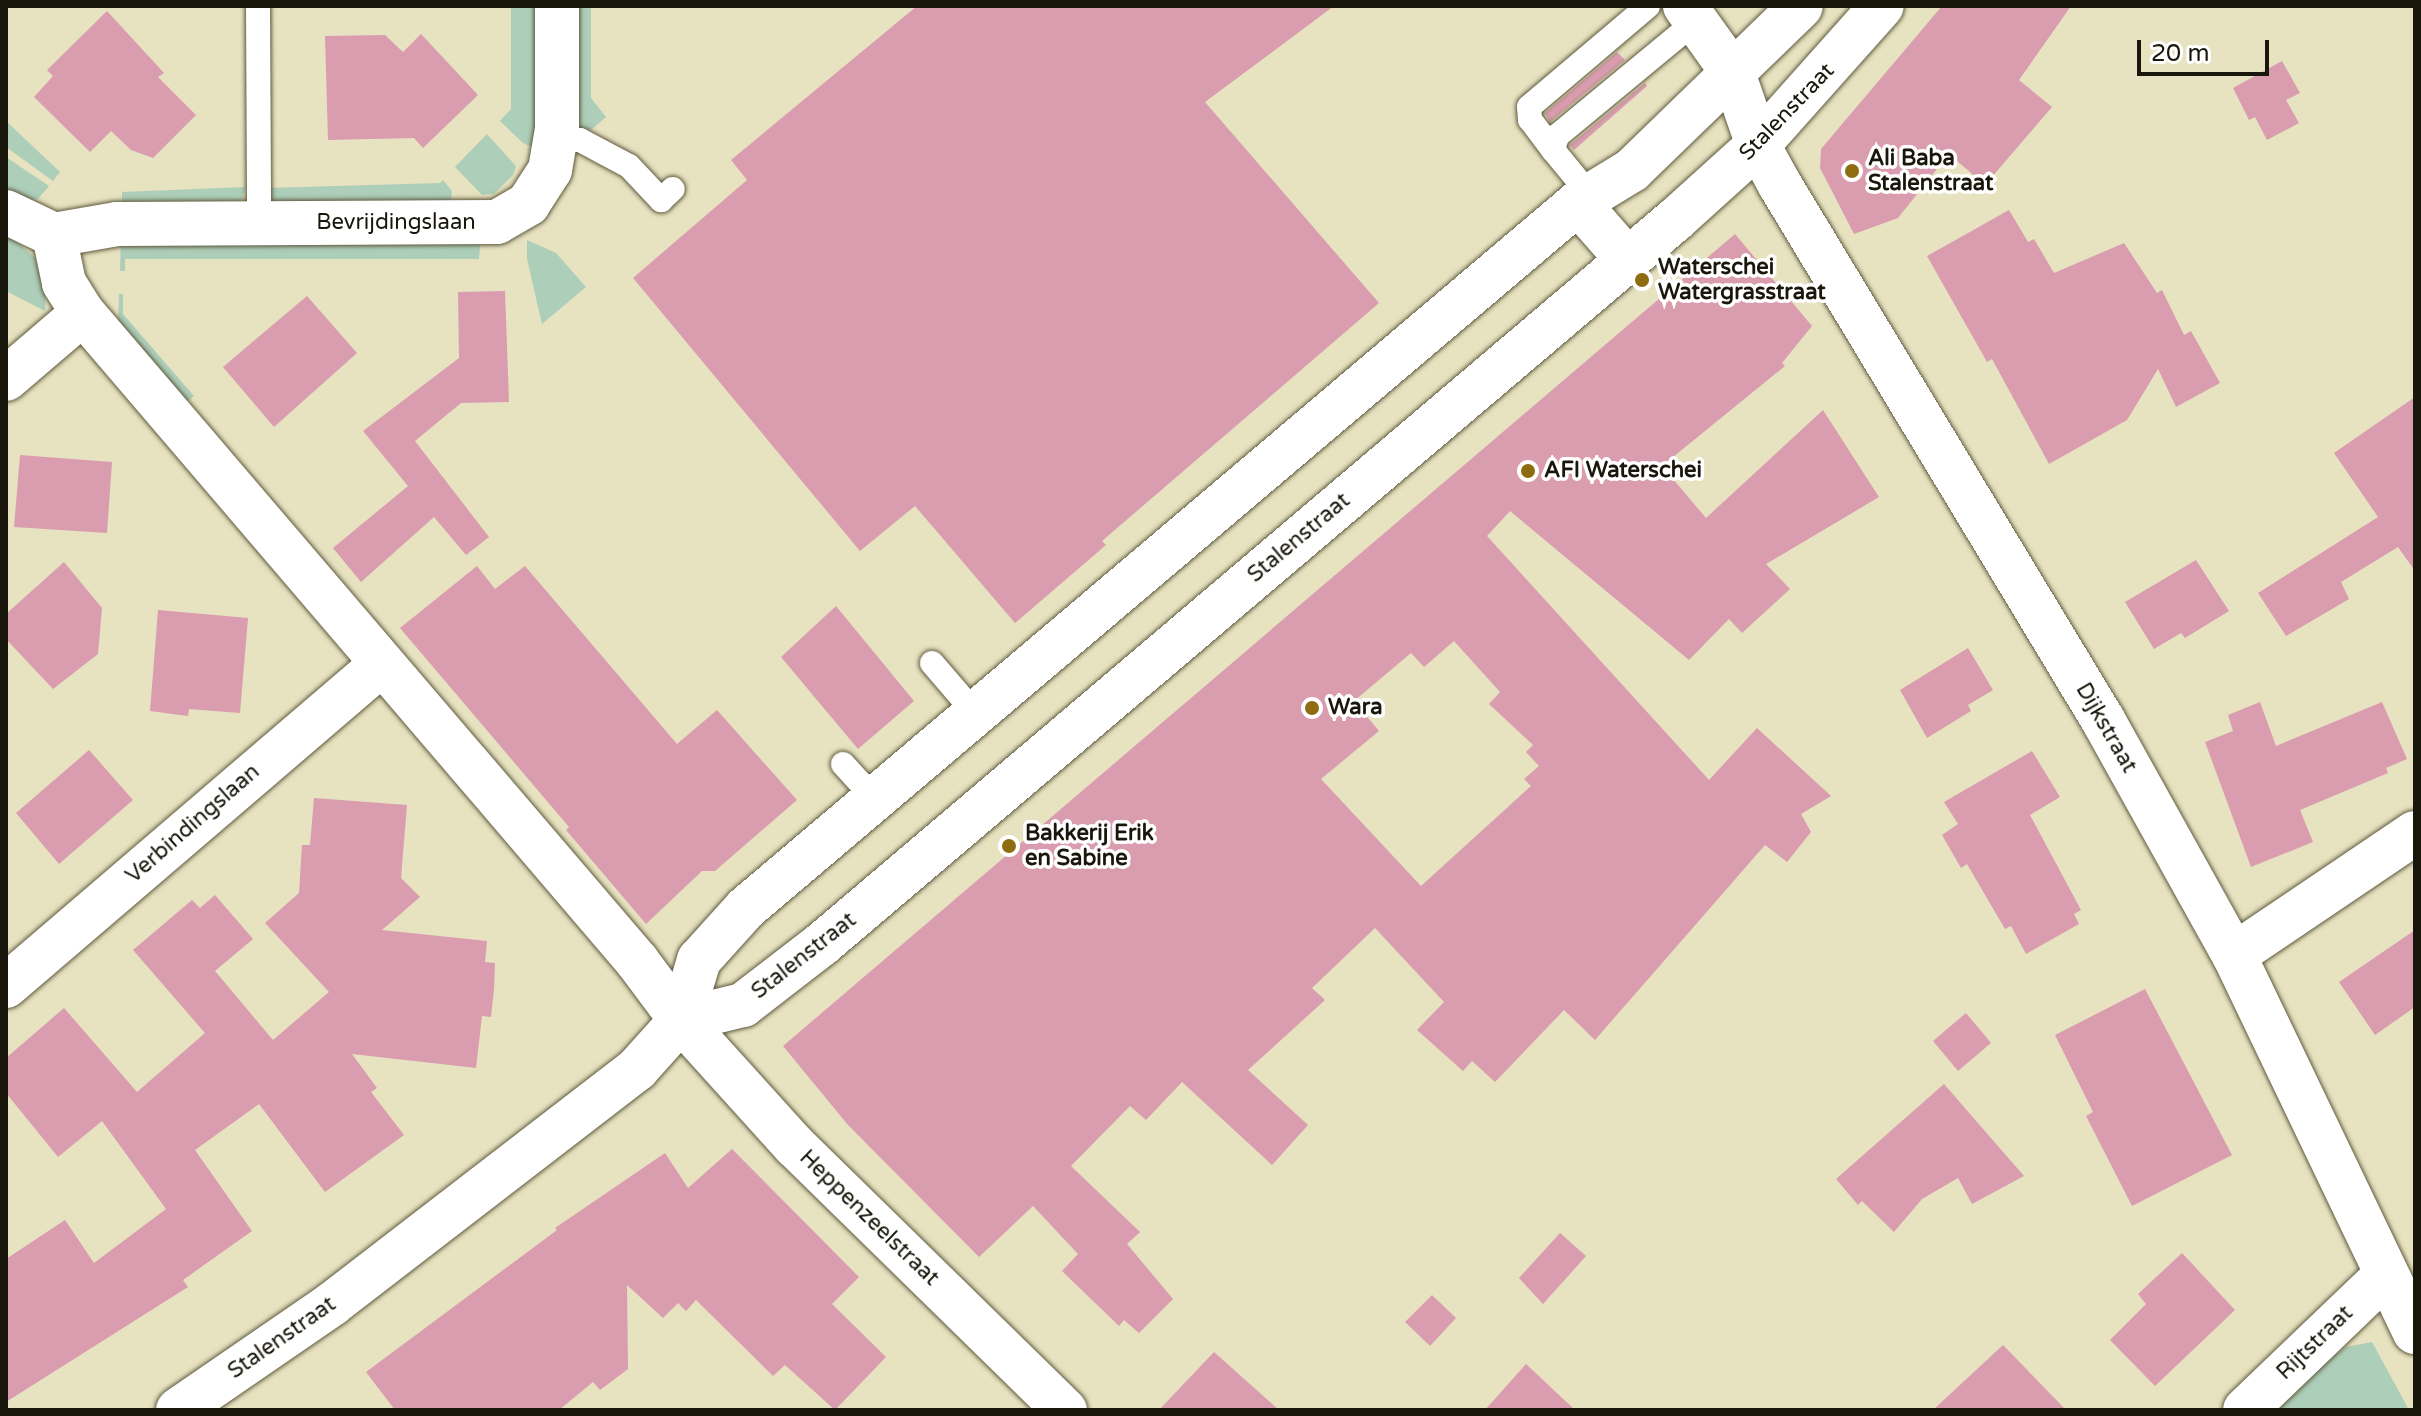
<!DOCTYPE html>
<style>
body{margin:0}
#map{position:relative;width:2421px;height:1416px;overflow:hidden;background:#e7e2c0;font-family:"Varela Round",sans-serif}
div>[style]{position:absolute}
[style*='--x']{left:calc(var(--x)*1px);top:calc(var(--y)*1px);width:calc(var(--w)*1px);rotate:calc(var(--a)*1deg)}
.green>*{inset:0;background:#adceb9}
.building>*{inset:0;background:#d99daf}
.roads{filter:drop-shadow(0 0 2px #5f5a3d) drop-shadow(0 0 2px #5f5a3d)}
.service>*{height:24px;margin:-12px;padding:0 12px;transform-origin:12px;border-radius:12px;background:#fff}
.minor>*{height:44px;margin:-22px;padding:0 22px;transform-origin:22px;border-radius:22px;background:#fff}
.tertiary>*{height:44px;margin:-22px;padding:0 22px;transform-origin:22px;border-radius:22px;background:#fff}
.dots>*{width:22px;height:22px;translate:-50% -50%;box-sizing:border-box;border:4px solid #fff;border-radius:50%}
span{translate:-50% -50%;white-space:nowrap;text-align:center;line-height:1.15;-webkit-text-stroke:7px #fff;paint-order:stroke}
.street-label{font-size:22px;color:#19170b}
.poi-label{font-size:22px;color:#19170b;font-weight:700}
.left{translate:0 -50%;text-align:left}
.frame{position:absolute;inset:0;border:8px solid #19170b;pointer-events:none}
.scale{position:absolute;left:2137px;top:40px;width:132px;height:36px;box-sizing:border-box;border:4px solid #19170b;border-top:0;padding-left:10px;font-size:24px;line-height:28px;white-space:nowrap;color:#19170b;-webkit-text-stroke:6px #fff;paint-order:stroke}
</style>
<div id="map">
<div class="green">
<div style="clip-path:polygon(511px 6px,544px 6px,544px 133px,532px 147px,523px 143px,500px 121px,511px 109px)"></div>
<div style="clip-path:polygon(571px 6px,591px 6px,591px 98px,606px 117px,591px 130px,579px 128px)"></div>
<div style="clip-path:polygon(6px 121px,60px 172px,53px 181px,6px 147px)"></div>
<div style="clip-path:polygon(487px 134px,516px 166px,513px 175px,494px 194px,482px 195px,455px 167px)"></div>
<div style="clip-path:polygon(6px 157px,49px 186px,38px 199px,26px 200px,6px 189px)"></div>
<div style="clip-path:polygon(443px 180px,452px 191px,450px 208px,324px 212px,267px 201px,267px 188px,440px 183px)"></div>
<div style="clip-path:polygon(245px 187px,243px 198px,234px 207px,122px 211px,122px 192px)"></div>
<div style="clip-path:polygon(6px 233px,39px 261px,46px 286px,45px 311px,6px 291px)"></div>
<div style="clip-path:polygon(121px 238px,473px 239px,480px 246px,479px 259px,125px 259px,125px 271px,120px 271px)"></div>
<div style="clip-path:polygon(527px 240px,556px 253px,586px 287px,542px 324px,527px 259px)"></div>
<div style="clip-path:polygon(119px 294px,123px 294px,123px 314px,194px 396px,185px 403px,118px 325px)"></div>
<div style="clip-path:polygon(2372px 1342px,2409px 1410px,2274px 1410px,2312px 1371px,2346px 1347px)"></div>
</div>
<div class="building">
<div style="clip-path:polygon(917px 6px,1334px 6px,1205px 102px,1379px 303px,1102px 541px,1106px 545px,1015px 623px,915px 506px,860px 551px,633px 278px,747px 180px,731px 160px)"></div>
<div style="clip-path:polygon(1942px 6px,2071px 6px,2019px 80px,2052px 107px,1985px 185px,1949px 154px,1898px 218px,1854px 234px,1820px 168px,1821px 149px)"></div>
<div style="clip-path:polygon(107px 11px,164px 73px,158px 77px,196px 115px,153px 158px,131px 150px,111px 131px,90px 152px,34px 97px,53px 76px,47px 70px)"></div>
<div style="clip-path:polygon(421px 34px,478px 95px,423px 148px,414px 138px,328px 140px,325px 36px,385px 35px,403px 52px)"></div>
<div style="clip-path:polygon(1617px 52px,1625px 60px,1550px 122px,1545px 113px)"></div>
<div style="clip-path:polygon(2282px 61px,2300px 93px,2286px 100px,2299px 123px,2267px 140px,2255px 117px,2249px 120px,2233px 88px)"></div>
<div style="clip-path:polygon(1645px 83px,1647px 86px,1574px 150px,1570px 145px)"></div>
<div style="clip-path:polygon(2009px 210px,2028px 242px,2034px 239px,2054px 273px,2124px 243px,2157px 293px,2162px 290px,2184px 335px,2191px 331px,2220px 383px,2176px 407px,2158px 369px,2127px 420px,2049px 464px,1992px 359px,1987px 362px,1927px 256px)"></div>
<div style="clip-path:polygon(evenodd,1735px 234px,1812px 326px,1782px 363px,1785px 366px,1662px 466px,1706px 518px,1823px 410px,1879px 497px,1766px 564px,1790px 589px,1742px 633px,1729px 619px,1689px 660px,1510px 511px,1487px 536px,1709px 780px,1757px 728px,1831px 796px,1801px 814px,1811px 832px,1787px 862px,1765px 845px,1595px 1040px,1564px 1010px,1495px 1082px,1472px 1061px,1463px 1071px,1417px 1030px,1444px 1002px,1375px 928px,1312px 988px,1325px 1000px,1248px 1070px,1308px 1125px,1272px 1165px,1182px 1082px,1146px 1120px,1130px 1106px,1071px 1166px,1140px 1232px,1127px 1244px,1173px 1299px,1139px 1333px,1124px 1320px,1119px 1326px,1062px 1271px,1078px 1254px,1033px 1206px,979px 1257px,848px 1125px,783px 1046px,1735px 234px,1454px 641px,1500px 692px,1489px 704px,1533px 745px,1526px 752px,1539px 766px,1524px 779px,1531px 786px,1421px 886px,1321px 779px,1379px 731px,1354px 701px,1411px 653px,1424px 667px,1454px 641px)"></div>
<div style="clip-path:polygon(505px 291px,509px 402px,461px 403px,415px 441px,489px 537px,466px 555px,434px 517px,361px 582px,333px 548px,408px 486px,363px 431px,459px 358px,458px 292px)"></div>
<div style="clip-path:polygon(307px 296px,357px 353px,274px 427px,223px 367px)"></div>
<div style="clip-path:polygon(2415px 397px,2415px 571px,2398px 547px,2341px 582px,2349px 599px,2286px 636px,2258px 593px,2378px 517px,2334px 453px)"></div>
<div style="clip-path:polygon(20px 455px,112px 462px,107px 533px,14px 527px)"></div>
<div style="clip-path:polygon(2196px 560px,2229px 611px,2185px 638px,2181px 633px,2154px 649px,2125px 602px)"></div>
<div style="clip-path:polygon(64px 562px,102px 608px,98px 654px,53px 689px,6px 639px,6px 614px)"></div>
<div style="clip-path:polygon(477px 566px,495px 589px,525px 566px,677px 744px,717px 710px,797px 800px,715px 871px,702px 871px,646px 924px,566px 830px,569px 827px,400px 628px)"></div>
<div style="clip-path:polygon(836px 606px,914px 701px,858px 749px,781px 657px)"></div>
<div style="clip-path:polygon(158px 610px,248px 618px,240px 713px,189px 709px,188px 716px,150px 711px)"></div>
<div style="clip-path:polygon(1968px 648px,1993px 690px,1968px 705px,1971px 711px,1927px 738px,1900px 690px)"></div>
<div style="clip-path:polygon(2260px 702px,2276px 746px,2382px 702px,2407px 759px,2386px 768px,2388px 773px,2300px 810px,2313px 842px,2251px 867px,2205px 742px,2233px 731px,2228px 715px)"></div>
<div style="clip-path:polygon(89px 750px,133px 800px,59px 864px,16px 813px)"></div>
<div style="clip-path:polygon(2032px 751px,2060px 797px,2030px 815px,2081px 910px,2074px 914px,2079px 924px,2026px 954px,2011px 926px,2005px 929px,1967px 864px,1961px 868px,1942px 835px,1958px 824px,1944px 802px)"></div>
<div style="clip-path:polygon(314px 798px,407px 805px,401px 878px,420px 897px,382px 930px,487px 941px,485px 962px,495px 963px,494px 989px,491px 1017px,482px 1016px,476px 1068px,352px 1054px,377px 1088px,371px 1092px,404px 1135px,325px 1192px,259px 1104px,195px 1150px,252px 1231px,183px 1280px,188px 1287px,6px 1402px,6px 1259px,65px 1220px,94px 1263px,166px 1209px,102px 1121px,58px 1157px,6px 1093px,6px 1058px,64px 1008px,137px 1092px,205px 1033px,133px 950px,192px 900px,200px 908px,215px 895px,253px 939px,215px 971px,273px 1040px,329px 992px,265px 923px,299px 893px,302px 845px,310px 845px)"></div>
<div style="clip-path:polygon(2415px 930px,2415px 1007px,2375px 1035px,2339px 982px)"></div>
<div style="clip-path:polygon(2145px 989px,2232px 1155px,2132px 1206px,2086px 1116px,2093px 1112px,2055px 1035px)"></div>
<div style="clip-path:polygon(1966px 1013px,1991px 1043px,1958px 1071px,1933px 1041px)"></div>
<div style="clip-path:polygon(1944px 1084px,2024px 1176px,1972px 1204px,1958px 1178px,1922px 1199px,1894px 1232px,1862px 1201px,1858px 1205px,1836px 1179px)"></div>
<div style="clip-path:polygon(732px 1149px,859px 1277px,832px 1304px,886px 1357px,835px 1410px,785px 1365px,773px 1376px,696px 1300px,686px 1311px,678px 1303px,663px 1318px,627px 1285px,628px 1369px,600px 1390px,593px 1382px,559px 1410px,395px 1410px,366px 1372px,557px 1230px,555px 1228px,665px 1153px,688px 1188px)"></div>
<div style="clip-path:polygon(1560px 1233px,1586px 1256px,1543px 1304px,1519px 1278px)"></div>
<div style="clip-path:polygon(2182px 1253px,2235px 1310px,2155px 1386px,2110px 1340px,2146px 1304px,2138px 1294px)"></div>
<div style="clip-path:polygon(1432px 1295px,1456px 1318px,1430px 1346px,1405px 1322px)"></div>
<div style="clip-path:polygon(2003px 1345px,2066px 1410px,1933px 1410px)"></div>
<div style="clip-path:polygon(1214px 1352px,1279px 1410px,1159px 1410px)"></div>
<div style="clip-path:polygon(1526px 1364px,1575px 1410px,1485px 1410px)"></div>
</div>
<div class="roads">
<div class="service">
<div style="--x:258;--y:6;--w:218;--a:89.7"></div>
<div style="--x:557;--y:140;--w:23;--a:0"></div>
<div style="--x:580;--y:140;--w:55;--a:28"></div>
<div style="--x:629;--y:166;--w:47;--a:46.7"></div>
<div style="--x:661;--y:200;--w:16;--a:-43"></div>
<div style="--x:1553;--y:150;--w:38;--a:-127"></div>
<div style="--x:1530;--y:120;--w:13;--a:-94"></div>
<div style="--x:1529;--y:107;--w:156;--a:-40.3"></div>
<div style="--x:1590;--y:195;--w:58;--a:-129.4"></div>
<div style="--x:1553;--y:150;--w:15;--a:-74"></div>
<div style="--x:1557;--y:136;--w:180;--a:-39.6"></div>
<div style="--x:932;--y:663;--w:66;--a:49.3"></div>
<div style="--x:843;--y:764;--w:47;--a:47.6"></div>
</div>
<div class="minor">
<div style="--x:1685;--y:6;--w:82;--a:54.4"></div>
<div style="--x:1733;--y:73;--w:76;--a:70.9"></div>
<div style="--x:1758;--y:145;--w:46;--a:61.2"></div>
<div style="--x:1780;--y:185;--w:625;--a:58.88"></div>
<div style="--x:2103;--y:720;--w:269;--a:60.9"></div>
<div style="--x:2234;--y:955;--w:418;--a:64.4"></div>
<div style="--x:6;--y:212;--w:53;--a:25.6"></div>
<div style="--x:54;--y:235;--w:49;--a:78.2"></div>
<div style="--x:64;--y:283;--w:36;--a:58"></div>
<div style="--x:83;--y:313;--w:853;--a:49.47"></div>
<div style="--x:637;--y:961;--w:74;--a:53.3"></div>
<div style="--x:681;--y:1020;--w:170;--a:47.9"></div>
<div style="--x:795;--y:1146;--w:378;--a:44.4"></div>
<div style="--x:54;--y:235;--w:64;--a:-9.9"></div>
<div style="--x:117;--y:224;--w:380;--a:-0.3"></div>
<div style="--x:497;--y:222;--w:36;--a:-30"></div>
<div style="--x:528;--y:204;--w:40;--a:-57.1"></div>
<div style="--x:550;--y:170;--w:42;--a:-80.3"></div>
<div style="--x:557;--y:129;--w:123;--a:-90"></div>
<div style="--x:6;--y:379;--w:101;--a:-40.6"></div>
<div style="--x:2234;--y:955;--w:218;--a:-34"></div>
<div style="--x:6;--y:986;--w:495;--a:-40.6"></div>
<div style="--x:2245;--y:1410;--w:195;--a:-43.8"></div>
</div>
<div class="tertiary">
<div style="--x:1578;--y:203;--w:74;--a:48.8"></div>
<div style="--x:681;--y:1020;--w:64;--a:-13.6"></div>
<div style="--x:743;--y:1005;--w:100;--a:-37.7"></div>
<div style="--x:822;--y:944;--w:1120;--a:-40.33"></div>
<div style="--x:1676;--y:219;--w:110;--a:-42.1"></div>
<div style="--x:1758;--y:145;--w:186;--a:-48.3"></div>
<div style="--x:178;--y:1410;--w:187;--a:-34.5"></div>
<div style="--x:332;--y:1304;--w:385;--a:-37.6"></div>
<div style="--x:637;--y:1069;--w:66;--a:-48.1"></div>
<div style="--x:681;--y:1020;--w:63;--a:-73.3"></div>
<div style="--x:699;--y:960;--w:70;--a:-47.9"></div>
<div style="--x:746;--y:908;--w:1091;--a:-40.28"></div>
<div style="--x:1578;--y:203;--w:63;--a:-31.4"></div>
<div style="--x:1632;--y:170;--w:235;--a:-44.1"></div>
</div>
</div>
<div class="dots">
<div style="left:1852px;top:171px;background:#8e6c10"></div>
<div style="left:1642px;top:280px;background:#8e6c10"></div>
<div style="left:1528px;top:471px;background:#8e6c10"></div>
<div style="left:1312px;top:708px;background:#8e6c10"></div>
<div style="left:1009px;top:846px;background:#8e6c10"></div>
</div>
<div class="street-label">
<span style="left:1787px;top:112px;rotate:-46deg">Stalenstraat</span>
<span style="left:396px;top:223px">Bevrijdingslaan</span>
<span style="left:1299px;top:538px;rotate:-40deg">Stalenstraat</span>
<span style="left:2106px;top:728px;rotate:60deg">Dijkstraat</span>
<span style="left:193px;top:824px;rotate:-41deg">Verbindingslaan</span>
<span style="left:804px;top:956px;rotate:-38deg">Stalenstraat</span>
<span style="left:869px;top:1218px;rotate:44deg">Heppenzeelstraat</span>
<span style="left:282px;top:1338px;rotate:-35deg">Stalenstraat</span>
<span style="left:2315px;top:1343px;rotate:-44deg">Rijtstraat</span>
</div>
<div class="poi-label">
<span class="left" style="left:1868px;top:171px">Ali Baba<br>Stalenstraat</span>
<span class="left" style="left:1658px;top:280px">Waterschei<br>Watergrasstraat</span>
<span class="left" style="left:1544px;top:471px">AFI Waterschei</span>
<span class="left" style="left:1328px;top:708px">Wara</span>
<span class="left" style="left:1025px;top:846px">Bakkerij Erik<br>en Sabine</span>
</div>
<div class="frame"></div>
<div class="scale">20 m</div>
</div>
